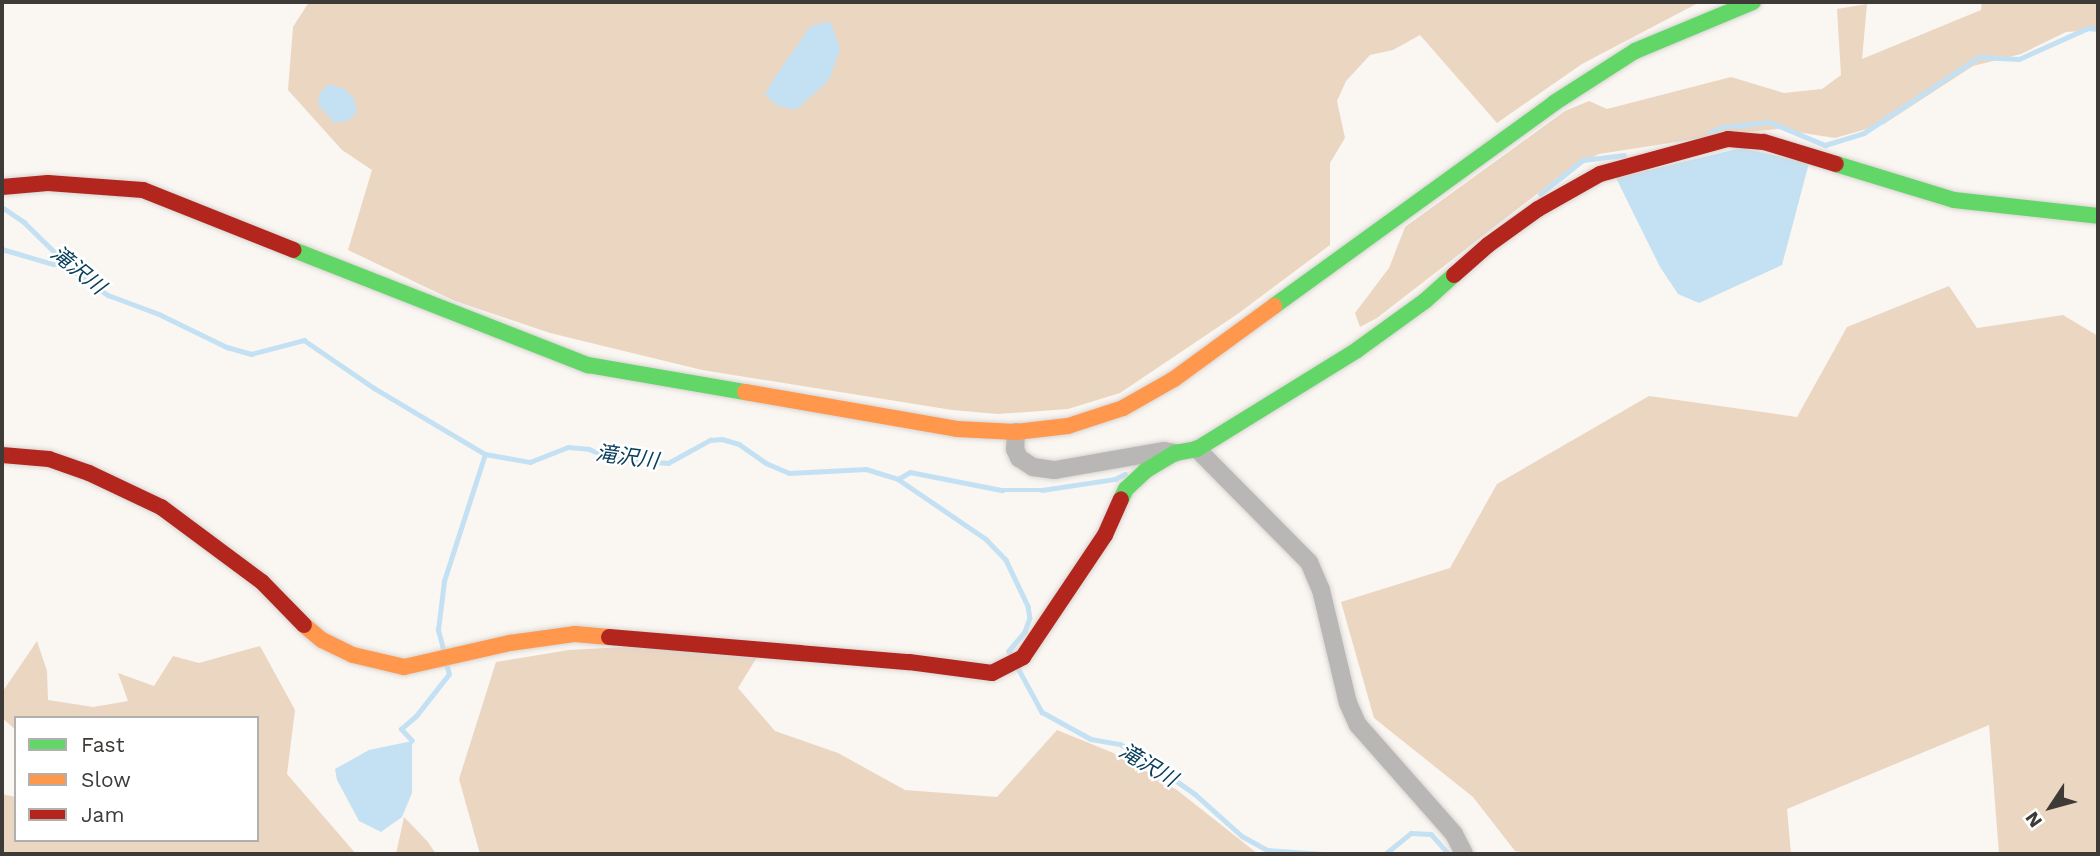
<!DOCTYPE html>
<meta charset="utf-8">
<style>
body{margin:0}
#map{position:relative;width:2100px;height:856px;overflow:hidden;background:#faf6f2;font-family:"Work Sans","Noto Sans JP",sans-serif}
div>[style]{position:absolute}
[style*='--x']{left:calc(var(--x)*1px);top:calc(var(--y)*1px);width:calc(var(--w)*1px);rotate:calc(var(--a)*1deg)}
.forest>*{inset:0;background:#ebd6c2}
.water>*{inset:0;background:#c4e1f3}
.stream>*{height:4.5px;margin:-2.25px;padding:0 2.25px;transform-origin:2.25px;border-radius:2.25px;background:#c4e1f3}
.roads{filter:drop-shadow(0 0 2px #d7d4d1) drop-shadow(0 0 2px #d7d4d1)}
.street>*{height:18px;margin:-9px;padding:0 9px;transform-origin:9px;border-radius:9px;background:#b8b7b6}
.fast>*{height:16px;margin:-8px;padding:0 8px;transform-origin:8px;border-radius:8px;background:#63d668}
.slow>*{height:16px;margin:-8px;padding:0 8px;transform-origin:8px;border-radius:8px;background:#ff974d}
.jam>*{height:16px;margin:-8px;padding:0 8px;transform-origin:8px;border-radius:8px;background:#b3261e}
span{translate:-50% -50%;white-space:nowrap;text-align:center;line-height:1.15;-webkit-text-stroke:5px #fff;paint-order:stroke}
.water-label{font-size:21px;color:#0a405c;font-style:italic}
.frame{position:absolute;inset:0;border:4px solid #3d3a37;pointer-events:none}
.legend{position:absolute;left:14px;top:716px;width:245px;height:126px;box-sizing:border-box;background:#fff;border:2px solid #b1b0af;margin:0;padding:9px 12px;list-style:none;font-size:21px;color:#3d3a37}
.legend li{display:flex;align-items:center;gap:14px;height:35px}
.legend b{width:35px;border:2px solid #b1b0af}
.north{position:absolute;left:2016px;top:772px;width:70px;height:70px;-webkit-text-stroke:5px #fff;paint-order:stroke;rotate:234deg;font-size:19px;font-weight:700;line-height:28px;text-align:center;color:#3d3a37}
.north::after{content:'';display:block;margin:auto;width:24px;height:32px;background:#3d3a37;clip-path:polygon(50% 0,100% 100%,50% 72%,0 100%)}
</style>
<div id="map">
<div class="forest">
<div style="clip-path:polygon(309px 2px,1700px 2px,1582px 64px,1497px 123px,1420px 35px,1393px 50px,1370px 55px,1346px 81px,1337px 101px,1345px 138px,1330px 163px,1330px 245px,1239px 313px,1120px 393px,1068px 409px,998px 414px,952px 410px,702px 370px,550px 333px,455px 301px,348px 250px,372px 170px,342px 150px,288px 90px,293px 27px)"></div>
<div style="clip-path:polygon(1982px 2px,2098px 2px,2098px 30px,2066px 32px,2021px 54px,1973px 66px,1884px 124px,1835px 138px,1778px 129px,1728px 134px,1599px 154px,1569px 169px,1377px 318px,1360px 327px,1355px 313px,1389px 268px,1405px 227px,1565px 111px,1589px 101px,1607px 109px,1731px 77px,1784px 93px,1822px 89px,1841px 75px,1837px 9px,1867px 4px,1862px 59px,1981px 10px)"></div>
<div style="clip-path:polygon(1949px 286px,1977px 328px,2063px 315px,2098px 336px,2098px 854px,1999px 854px,1989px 725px,1787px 809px,1791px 854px,1536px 854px,1515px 851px,1473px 797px,1374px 718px,1341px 602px,1450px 568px,1497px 484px,1649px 396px,1797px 417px,1847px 327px)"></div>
<div style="clip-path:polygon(37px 641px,47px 671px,48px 700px,93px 707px,128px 701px,118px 673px,154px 686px,173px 656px,199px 663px,260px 646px,295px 710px,287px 774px,356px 854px,2px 854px,2px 794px,16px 797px,16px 840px,257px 840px,257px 718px,16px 718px,16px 730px,2px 718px,3px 691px)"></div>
<div style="clip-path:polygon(660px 645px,759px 654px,738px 688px,775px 731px,838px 753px,905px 790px,997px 797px,1057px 730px,1123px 757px,1177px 790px,1258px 854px,480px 854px,459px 779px,496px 662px,569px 650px)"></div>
<div style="clip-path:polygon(404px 817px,428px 842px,436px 854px,396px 854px)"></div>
</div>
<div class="water">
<div style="clip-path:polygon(830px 21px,840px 49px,829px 80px,796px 110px,778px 106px,765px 95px,773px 80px,810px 27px)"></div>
<div style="clip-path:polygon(330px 84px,346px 90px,354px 99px,357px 113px,347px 121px,334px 123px,318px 104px,320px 92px)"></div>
<div style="clip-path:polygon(1741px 148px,1809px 163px,1782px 265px,1699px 303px,1678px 294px,1660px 267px,1616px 178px)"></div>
<div style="clip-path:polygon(412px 741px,412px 793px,402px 817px,381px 832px,359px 821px,337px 780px,335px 769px,369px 750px)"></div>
</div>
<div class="stream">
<div style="--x:1710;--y:132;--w:13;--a:-23"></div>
<div style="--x:1722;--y:127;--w:48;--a:-5.9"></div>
<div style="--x:1770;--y:122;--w:60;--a:22.7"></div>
<div style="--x:1825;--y:145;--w:41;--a:-17.1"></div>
<div style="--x:1864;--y:133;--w:138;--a:-33.5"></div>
<div style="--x:1979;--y:57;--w:40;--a:2.9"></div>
<div style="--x:2019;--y:59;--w:76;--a:-24.2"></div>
<div style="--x:2088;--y:28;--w:10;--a:6"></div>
<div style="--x:1540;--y:194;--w:55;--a:-38.3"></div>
<div style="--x:1583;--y:160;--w:41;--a:-7"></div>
<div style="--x:2;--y:207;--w:27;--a:34"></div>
<div style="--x:24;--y:222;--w:71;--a:44.4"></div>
<div style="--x:75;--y:272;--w:40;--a:34.9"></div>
<div style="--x:108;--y:295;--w:54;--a:20.4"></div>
<div style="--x:159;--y:314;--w:76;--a:25.9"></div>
<div style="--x:227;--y:347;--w:25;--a:16"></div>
<div style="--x:251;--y:354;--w:55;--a:-14.8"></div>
<div style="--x:304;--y:340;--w:85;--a:34.4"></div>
<div style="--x:374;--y:388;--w:129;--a:30.7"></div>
<div style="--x:485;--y:454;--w:46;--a:10.1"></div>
<div style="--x:530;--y:462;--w:41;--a:-21.5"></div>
<div style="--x:568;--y:447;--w:21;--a:5"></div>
<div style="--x:589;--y:449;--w:24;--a:22"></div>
<div style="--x:611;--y:458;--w:57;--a:5"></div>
<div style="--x:668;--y:463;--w:48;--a:-28.7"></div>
<div style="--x:710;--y:440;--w:12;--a:-5"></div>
<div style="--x:722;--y:439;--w:18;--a:16"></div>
<div style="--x:739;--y:444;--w:33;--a:35"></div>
<div style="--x:766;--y:463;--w:25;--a:23"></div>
<div style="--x:789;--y:473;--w:77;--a:-3"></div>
<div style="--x:866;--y:469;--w:34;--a:17"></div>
<div style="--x:898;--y:479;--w:107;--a:34.3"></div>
<div style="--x:986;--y:539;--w:29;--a:46"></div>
<div style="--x:1006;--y:560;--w:51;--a:64.4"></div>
<div style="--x:1028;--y:606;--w:12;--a:81"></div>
<div style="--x:1030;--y:618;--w:15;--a:110"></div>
<div style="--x:1025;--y:632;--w:25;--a:130"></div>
<div style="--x:1009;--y:651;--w:4;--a:56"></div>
<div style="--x:2;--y:249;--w:53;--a:16.4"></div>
<div style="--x:53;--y:264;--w:11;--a:-5"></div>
<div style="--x:898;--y:479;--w:14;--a:-30"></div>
<div style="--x:910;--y:472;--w:94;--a:11.1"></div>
<div style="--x:1002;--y:490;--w:40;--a:0"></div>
<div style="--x:1042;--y:490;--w:74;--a:-8.6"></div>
<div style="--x:1115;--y:479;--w:11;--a:-27"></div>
<div style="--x:443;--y:649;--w:20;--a:-105"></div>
<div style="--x:438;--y:630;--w:49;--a:-83"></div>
<div style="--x:444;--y:581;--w:133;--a:-72.1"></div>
<div style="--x:1018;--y:668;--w:50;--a:61.4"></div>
<div style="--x:1042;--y:712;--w:56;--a:28.9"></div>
<div style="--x:1091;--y:739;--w:29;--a:10"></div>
<div style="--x:1120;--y:744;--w:31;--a:31"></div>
<div style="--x:1147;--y:760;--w:59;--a:35.3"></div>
<div style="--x:1195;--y:794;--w:63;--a:41.8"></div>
<div style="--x:1242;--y:836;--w:29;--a:29"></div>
<div style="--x:1267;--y:850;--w:56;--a:4.1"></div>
<div style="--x:412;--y:741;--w:16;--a:-133"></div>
<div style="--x:401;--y:729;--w:20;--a:-41"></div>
<div style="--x:416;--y:716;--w:53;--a:-51.8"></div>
<div style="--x:449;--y:674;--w:10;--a:-107"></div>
<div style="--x:1385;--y:854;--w:33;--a:-39"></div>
<div style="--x:1411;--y:833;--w:20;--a:3"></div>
<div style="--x:1431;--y:834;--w:27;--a:48"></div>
</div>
<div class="roads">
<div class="street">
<div style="--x:1016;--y:432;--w:17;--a:93"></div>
<div style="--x:1015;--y:449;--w:10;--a:66"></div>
<div style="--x:1019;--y:458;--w:17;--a:33"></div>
<div style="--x:1033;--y:467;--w:22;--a:8"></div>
<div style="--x:1055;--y:470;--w:111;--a:-9.9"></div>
<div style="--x:1164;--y:451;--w:11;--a:10"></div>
<div style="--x:1197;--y:449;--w:159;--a:45.3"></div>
<div style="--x:1309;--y:562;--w:30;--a:67"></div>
<div style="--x:1321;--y:590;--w:116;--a:76.6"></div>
<div style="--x:1348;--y:703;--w:24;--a:66"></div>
<div style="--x:1358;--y:725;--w:145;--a:48.6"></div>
<div style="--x:1454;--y:834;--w:22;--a:63"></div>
</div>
<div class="fast">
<div style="--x:1836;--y:164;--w:123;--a:17"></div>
<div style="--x:1954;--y:200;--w:145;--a:6.3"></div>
<div style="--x:294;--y:250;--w:316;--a:21.4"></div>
<div style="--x:588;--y:365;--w:159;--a:9.8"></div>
<div style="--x:1274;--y:306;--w:346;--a:-35.9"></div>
<div style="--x:1554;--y:103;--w:96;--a:-32.7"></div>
<div style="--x:1635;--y:51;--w:128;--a:-22.6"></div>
<div style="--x:1121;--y:499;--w:11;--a:-63"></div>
<div style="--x:1126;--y:489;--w:26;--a:-43"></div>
<div style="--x:1145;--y:471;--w:35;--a:-31"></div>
<div style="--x:1175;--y:453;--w:22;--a:-10"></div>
<div style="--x:1197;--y:449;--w:188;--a:-31.7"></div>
<div style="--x:1357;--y:350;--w:85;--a:-35.9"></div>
<div style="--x:1426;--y:300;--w:38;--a:-42"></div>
</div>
<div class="slow">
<div style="--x:745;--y:392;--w:215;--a:9.9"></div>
<div style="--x:957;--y:429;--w:59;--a:2.9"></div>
<div style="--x:1016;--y:432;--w:52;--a:-6.6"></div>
<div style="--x:1068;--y:426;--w:58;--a:-18.1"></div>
<div style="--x:1123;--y:408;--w:59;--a:-29.6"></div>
<div style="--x:1174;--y:379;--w:124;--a:-36.1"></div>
<div style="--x:304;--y:625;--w:23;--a:40"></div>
<div style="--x:322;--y:640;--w:34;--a:26"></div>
<div style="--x:353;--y:655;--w:52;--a:13.2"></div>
<div style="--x:404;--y:667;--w:109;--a:-12.8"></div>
<div style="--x:510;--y:643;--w:66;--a:-7.9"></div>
<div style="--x:575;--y:634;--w:34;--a:5"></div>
</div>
<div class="jam">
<div style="--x:2;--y:187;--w:46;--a:-5"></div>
<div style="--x:48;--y:183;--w:95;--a:4.2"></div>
<div style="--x:143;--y:190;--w:162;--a:21.7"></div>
<div style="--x:1454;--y:275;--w:45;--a:-41.4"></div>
<div style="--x:1488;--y:245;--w:62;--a:-35.8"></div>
<div style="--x:1538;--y:209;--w:71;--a:-29.4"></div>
<div style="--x:1600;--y:174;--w:133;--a:-15.3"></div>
<div style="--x:1728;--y:139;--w:36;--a:5"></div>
<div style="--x:1764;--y:142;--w:75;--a:17"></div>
<div style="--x:2;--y:455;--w:47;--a:4.9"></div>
<div style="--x:49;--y:459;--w:42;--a:19.3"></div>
<div style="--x:89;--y:473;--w:80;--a:25.3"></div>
<div style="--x:161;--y:507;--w:126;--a:36.6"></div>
<div style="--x:262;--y:582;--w:60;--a:45.7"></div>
<div style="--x:609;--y:637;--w:301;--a:4.8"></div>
<div style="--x:909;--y:662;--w:84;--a:7.5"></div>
<div style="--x:992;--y:673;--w:35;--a:-27"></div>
<div style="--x:1023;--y:657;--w:147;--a:-56.1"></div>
<div style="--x:1105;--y:535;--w:39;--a:-66"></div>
</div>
</div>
<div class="water-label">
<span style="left:78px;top:270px;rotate:39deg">滝沢川</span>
<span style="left:627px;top:457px;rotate:8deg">滝沢川</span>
<span style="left:1148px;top:765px;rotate:31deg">滝沢川</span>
</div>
<div class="frame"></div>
<ul class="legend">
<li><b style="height:9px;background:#63d668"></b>Fast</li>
<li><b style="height:9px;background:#ff974d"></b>Slow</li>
<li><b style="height:9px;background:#b3261e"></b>Jam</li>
</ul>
<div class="north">N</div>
</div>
